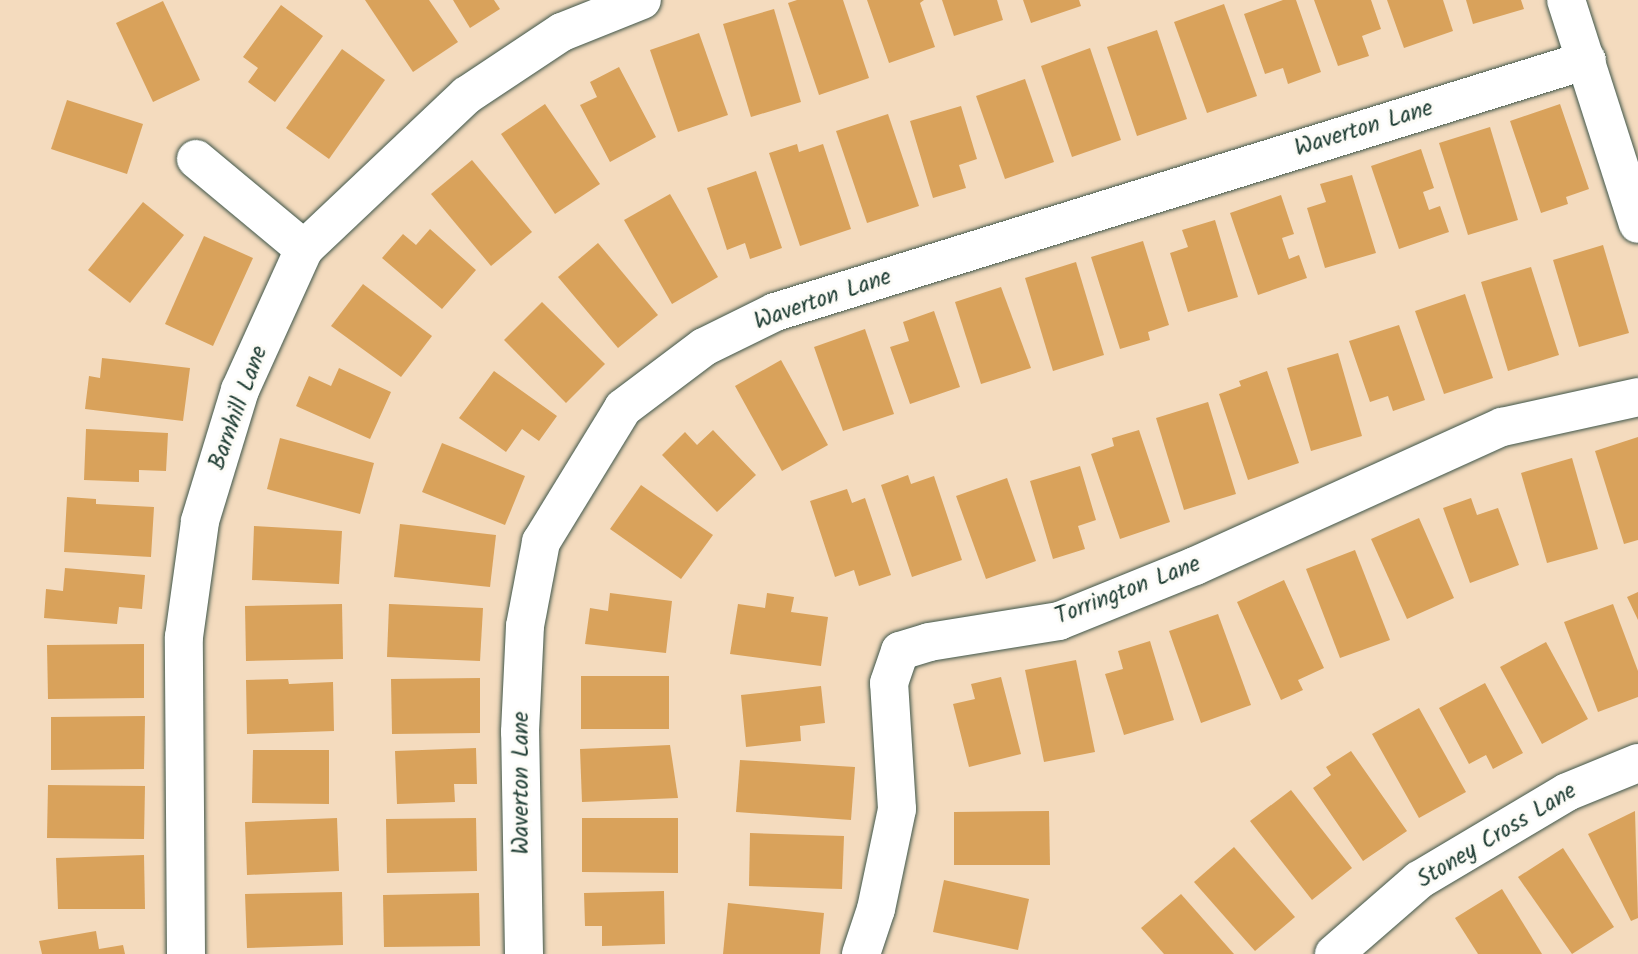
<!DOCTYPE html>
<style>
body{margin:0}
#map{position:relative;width:1638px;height:954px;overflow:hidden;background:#f4dbbe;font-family:Kalam,sans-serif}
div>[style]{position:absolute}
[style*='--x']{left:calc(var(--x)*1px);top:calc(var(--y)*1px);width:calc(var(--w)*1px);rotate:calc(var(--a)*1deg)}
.building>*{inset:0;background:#d9a25b}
.roads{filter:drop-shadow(0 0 2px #3f5549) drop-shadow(0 0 2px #3f5549)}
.minor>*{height:38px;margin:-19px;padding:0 19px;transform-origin:19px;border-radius:19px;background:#fff}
span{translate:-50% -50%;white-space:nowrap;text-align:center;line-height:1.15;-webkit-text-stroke:6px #fdfcf7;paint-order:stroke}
.street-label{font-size:23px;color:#1f3d34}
</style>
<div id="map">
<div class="building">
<div style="clip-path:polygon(365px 0,429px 0,458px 42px,413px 72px)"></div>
<div style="clip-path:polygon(453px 0,494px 0,500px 9px,470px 28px)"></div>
<div style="clip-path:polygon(797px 0,843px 0,869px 78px,819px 95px,788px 3px)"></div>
<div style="clip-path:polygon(867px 0,924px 0,920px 3px,935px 47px,889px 63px)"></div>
<div style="clip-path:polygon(942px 0,997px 0,1003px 20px,954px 36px)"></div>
<div style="clip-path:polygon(1023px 0,1079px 0,1081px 6px,1031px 23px)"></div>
<div style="clip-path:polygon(1283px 0,1296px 0,1321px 72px,1288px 84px,1283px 68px,1265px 74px,1244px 14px)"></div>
<div style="clip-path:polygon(1314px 0,1371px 0,1381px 29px,1362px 36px,1369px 56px,1338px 66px)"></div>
<div style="clip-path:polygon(1387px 0,1443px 0,1453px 31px,1404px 48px)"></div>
<div style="clip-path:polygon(1466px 0,1521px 0,1524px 9px,1473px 24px)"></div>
<div style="clip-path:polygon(163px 1px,200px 80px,153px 102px,116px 23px)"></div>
<div style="clip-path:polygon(1224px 4px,1257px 96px,1207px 113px,1174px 22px)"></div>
<div style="clip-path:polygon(281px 5px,323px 36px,275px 102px,248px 82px,258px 68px,243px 57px)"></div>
<div style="clip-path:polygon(774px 9px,801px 102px,751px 117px,723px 24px)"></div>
<div style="clip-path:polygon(1157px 30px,1187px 119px,1137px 136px,1107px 47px)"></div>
<div style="clip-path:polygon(699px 33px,728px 115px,678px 132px,650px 50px)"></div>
<div style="clip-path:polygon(1090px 48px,1121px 140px,1072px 157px,1041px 66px)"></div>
<div style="clip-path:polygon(342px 49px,385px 80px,329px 159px,286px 128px)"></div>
<div style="clip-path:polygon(619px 67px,656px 137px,610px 162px,580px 105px,597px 97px,590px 82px)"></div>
<div style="clip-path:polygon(1025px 79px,1054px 162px,1005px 179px,976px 96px)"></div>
<div style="clip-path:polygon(67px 100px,143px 124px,127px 174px,51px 149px)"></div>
<div style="clip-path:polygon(545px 104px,600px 184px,555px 214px,501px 134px)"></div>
<div style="clip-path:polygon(1560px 104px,1589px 189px,1566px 197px,1568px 204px,1541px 213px,1510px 121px)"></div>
<div style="clip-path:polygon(961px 106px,977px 159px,959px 165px,966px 188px,933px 198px,910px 121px)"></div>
<div style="clip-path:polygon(888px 114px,919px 206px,867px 223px,836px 131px)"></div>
<div style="clip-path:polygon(1490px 127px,1518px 220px,1468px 235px,1439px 143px)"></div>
<div style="clip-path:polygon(797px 144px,799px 152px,823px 144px,851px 229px,800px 246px,769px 153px)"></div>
<div style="clip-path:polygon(1421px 149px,1434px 188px,1423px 192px,1429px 210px,1440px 206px,1449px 232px,1399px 249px,1371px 166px)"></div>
<div style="clip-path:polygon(472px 160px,532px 232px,491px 266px,431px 194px)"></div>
<div style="clip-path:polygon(756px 171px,782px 248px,750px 259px,745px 243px,727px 250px,707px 188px)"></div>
<div style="clip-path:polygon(1352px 175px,1376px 253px,1325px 268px,1307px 208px,1326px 202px,1320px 184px)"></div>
<div style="clip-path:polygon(670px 194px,718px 277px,672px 304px,624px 220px)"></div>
<div style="clip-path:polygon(1281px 195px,1294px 234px,1282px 238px,1289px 259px,1299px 255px,1307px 278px,1258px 295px,1230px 213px)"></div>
<div style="clip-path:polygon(143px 202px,184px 235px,130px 303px,88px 270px)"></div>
<div style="clip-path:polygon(1215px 220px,1238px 297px,1188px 312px,1170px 253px,1188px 247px,1182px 230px)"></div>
<div style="clip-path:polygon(430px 229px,476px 270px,442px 309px,382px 258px,403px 234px,416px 245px)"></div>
<div style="clip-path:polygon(204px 236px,253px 258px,213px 346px,165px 324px)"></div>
<div style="clip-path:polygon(1143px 241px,1169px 325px,1148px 332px,1150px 340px,1120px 349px,1091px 257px)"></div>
<div style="clip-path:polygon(598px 243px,658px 315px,618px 348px,558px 277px)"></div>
<div style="clip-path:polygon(1603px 245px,1629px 333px,1579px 347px,1553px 260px)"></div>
<div style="clip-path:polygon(1076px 262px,1104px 355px,1053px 371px,1025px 278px)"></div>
<div style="clip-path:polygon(1531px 267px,1559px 355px,1508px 371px,1481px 282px)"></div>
<div style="clip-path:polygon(363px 284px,432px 336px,401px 377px,331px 326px)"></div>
<div style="clip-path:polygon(1001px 287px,1031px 368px,981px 384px,955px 302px)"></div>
<div style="clip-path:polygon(1465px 294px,1493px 378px,1444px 394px,1415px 311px)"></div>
<div style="clip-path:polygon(542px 302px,605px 364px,566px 403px,504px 340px)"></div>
<div style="clip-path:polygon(934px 311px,960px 387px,910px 404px,890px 347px,909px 341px,903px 322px)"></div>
<div style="clip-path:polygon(1399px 325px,1425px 400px,1393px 411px,1388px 396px,1370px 402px,1349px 341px)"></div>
<div style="clip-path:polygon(865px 329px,894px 414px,843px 431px,814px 347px)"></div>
<div style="clip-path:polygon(1338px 353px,1362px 436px,1311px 451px,1287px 368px)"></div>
<div style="clip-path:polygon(102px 358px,190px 368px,183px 421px,85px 409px,89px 376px,100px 378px)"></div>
<div style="clip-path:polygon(781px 360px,828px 445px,782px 471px,735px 386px)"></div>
<div style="clip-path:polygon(339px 368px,391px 392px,370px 439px,296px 406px,309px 376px,331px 386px)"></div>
<div style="clip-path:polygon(494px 371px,557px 416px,539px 441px,522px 429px,506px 452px,459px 418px)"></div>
<div style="clip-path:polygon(1267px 371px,1299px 463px,1248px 480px,1219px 394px,1241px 386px,1239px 381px)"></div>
<div style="clip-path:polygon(1208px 402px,1236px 494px,1184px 510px,1156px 418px)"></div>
<div style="clip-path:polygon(86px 429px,168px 433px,166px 471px,139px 470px,139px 482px,84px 480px)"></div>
<div style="clip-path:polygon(713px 430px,756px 475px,717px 512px,662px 455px,685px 432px,697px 445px)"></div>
<div style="clip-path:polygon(1139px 430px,1170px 522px,1120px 539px,1091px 454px,1114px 446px,1112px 438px)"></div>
<div style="clip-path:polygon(1638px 437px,1638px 540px,1624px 544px,1595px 451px)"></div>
<div style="clip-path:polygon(280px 438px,374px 463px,360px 514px,267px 489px)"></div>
<div style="clip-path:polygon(442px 443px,525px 476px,505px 525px,422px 492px)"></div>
<div style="clip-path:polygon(1572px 458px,1598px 549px,1547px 563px,1521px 473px)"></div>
<div style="clip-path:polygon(1080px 466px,1096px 520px,1078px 526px,1085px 549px,1053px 559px,1030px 481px)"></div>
<div style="clip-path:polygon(908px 475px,911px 484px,934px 476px,962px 560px,912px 577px,881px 485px)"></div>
<div style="clip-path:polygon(1007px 478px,1036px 561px,986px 579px,956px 496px)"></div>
<div style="clip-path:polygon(641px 485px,713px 535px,681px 579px,610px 529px)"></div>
<div style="clip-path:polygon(847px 489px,852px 503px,865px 498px,891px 575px,859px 586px,854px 570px,835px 577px,810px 501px)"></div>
<div style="clip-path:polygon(67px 497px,96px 499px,96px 504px,154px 507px,151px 557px,64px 552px)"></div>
<div style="clip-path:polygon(1471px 498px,1477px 515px,1498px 508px,1519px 565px,1470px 583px,1443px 508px)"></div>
<div style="clip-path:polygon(1419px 518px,1454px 598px,1407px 619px,1371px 539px)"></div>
<div style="clip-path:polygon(400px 524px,496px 535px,490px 587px,394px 577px)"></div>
<div style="clip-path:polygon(254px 526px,342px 531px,339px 584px,252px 580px)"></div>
<div style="clip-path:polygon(1355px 550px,1390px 640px,1340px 658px,1306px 569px)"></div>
<div style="clip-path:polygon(65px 568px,145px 575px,142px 609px,119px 607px,117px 624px,44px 618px,46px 589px,63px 591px)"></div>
<div style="clip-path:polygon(1284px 580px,1324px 668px,1298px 680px,1303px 690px,1281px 700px,1237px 602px)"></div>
<div style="clip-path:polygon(1638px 592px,1638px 620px,1627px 597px)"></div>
<div style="clip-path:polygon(610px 593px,672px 601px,666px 653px,585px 644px,590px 608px,608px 611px)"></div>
<div style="clip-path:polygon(767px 593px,794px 597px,791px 612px,828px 617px,821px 666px,730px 654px,738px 604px,765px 608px)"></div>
<div style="clip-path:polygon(342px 604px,343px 659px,246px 661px,245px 606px)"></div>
<div style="clip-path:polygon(389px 604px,483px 608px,480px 661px,387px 657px)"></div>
<div style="clip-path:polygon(1613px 604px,1638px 671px,1638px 697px,1598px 712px,1564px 622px)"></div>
<div style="clip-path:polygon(1218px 614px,1251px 705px,1201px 723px,1169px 631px)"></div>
<div style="clip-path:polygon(1150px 641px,1174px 720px,1124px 735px,1105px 674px,1123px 669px,1118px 651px)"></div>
<div style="clip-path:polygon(1546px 642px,1588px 719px,1542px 744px,1500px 667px)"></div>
<div style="clip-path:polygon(144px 644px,144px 698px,48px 699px,47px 645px)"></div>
<div style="clip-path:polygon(1076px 660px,1095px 752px,1044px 762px,1025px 670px)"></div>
<div style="clip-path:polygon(581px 676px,669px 676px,669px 729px,581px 729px)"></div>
<div style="clip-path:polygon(1001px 677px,1021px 754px,969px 767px,953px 704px,975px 699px,971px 684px)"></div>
<div style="clip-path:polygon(480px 678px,480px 733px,392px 734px,391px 679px)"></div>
<div style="clip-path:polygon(288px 679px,289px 684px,333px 682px,334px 731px,247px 734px,246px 680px)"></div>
<div style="clip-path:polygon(1485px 683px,1523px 753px,1493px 769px,1486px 755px,1469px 764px,1439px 708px)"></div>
<div style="clip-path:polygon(821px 686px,825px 723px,800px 726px,801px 741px,746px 747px,741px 695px)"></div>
<div style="clip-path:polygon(1419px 708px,1466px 792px,1419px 818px,1372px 734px)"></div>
<div style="clip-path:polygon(145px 716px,144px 769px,51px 770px,51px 717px)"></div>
<div style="clip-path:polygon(670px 745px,678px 798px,582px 802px,580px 749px)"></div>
<div style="clip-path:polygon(476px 748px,477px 784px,454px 784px,455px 802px,397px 804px,395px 751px)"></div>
<div style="clip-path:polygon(253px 750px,329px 750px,329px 804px,252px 803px)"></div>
<div style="clip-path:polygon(1351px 751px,1407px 831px,1363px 861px,1313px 788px,1331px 775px,1326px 767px)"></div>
<div style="clip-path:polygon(740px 760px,855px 767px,851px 820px,736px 812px)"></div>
<div style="clip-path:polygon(48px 785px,145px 786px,144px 839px,47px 838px)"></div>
<div style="clip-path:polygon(1291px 790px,1352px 868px,1312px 900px,1250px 821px)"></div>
<div style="clip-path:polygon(1049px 811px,1050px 865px,954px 865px,954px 812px)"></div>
<div style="clip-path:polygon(1635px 811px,1638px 918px,1631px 921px,1588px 834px)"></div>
<div style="clip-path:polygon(337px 818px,339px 871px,247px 875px,245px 822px)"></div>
<div style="clip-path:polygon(476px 818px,477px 871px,387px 873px,386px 819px)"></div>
<div style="clip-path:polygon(582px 818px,678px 818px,678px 873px,582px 872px)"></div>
<div style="clip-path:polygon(750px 833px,844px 836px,842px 889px,749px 886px)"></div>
<div style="clip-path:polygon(1234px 847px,1295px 917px,1255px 951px,1194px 882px)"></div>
<div style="clip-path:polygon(1563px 848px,1614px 927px,1572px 954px,1518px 877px)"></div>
<div style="clip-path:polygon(144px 855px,145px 909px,58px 909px,56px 858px)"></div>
<div style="clip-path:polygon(944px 880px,1029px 899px,1018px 950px,933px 932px)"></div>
<div style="clip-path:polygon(1502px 889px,1542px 954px,1478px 954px,1455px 918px)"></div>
<div style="clip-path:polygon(664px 891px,665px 944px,602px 946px,602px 926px,585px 926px,584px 893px)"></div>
<div style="clip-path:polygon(342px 892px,343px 945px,247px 948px,245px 894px)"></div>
<div style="clip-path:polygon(479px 893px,480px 946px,384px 947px,383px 895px)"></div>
<div style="clip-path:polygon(1181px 894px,1234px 954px,1164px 954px,1141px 928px)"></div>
<div style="clip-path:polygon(728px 903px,824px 913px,820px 954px,723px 954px)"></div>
<div style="clip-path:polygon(96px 931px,99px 949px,123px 945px,125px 954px,42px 954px,39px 941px)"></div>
</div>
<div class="roads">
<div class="minor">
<div style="--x:1566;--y:0;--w:235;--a:72.2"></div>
<div style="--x:196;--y:159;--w:141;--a:39.8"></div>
<div style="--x:186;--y:954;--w:317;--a:-90.4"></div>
<div style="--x:184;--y:637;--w:117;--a:-82.1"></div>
<div style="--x:200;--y:521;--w:137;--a:-73"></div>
<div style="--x:240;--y:390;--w:155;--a:-65.6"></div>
<div style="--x:304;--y:249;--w:224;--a:-43.4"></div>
<div style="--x:467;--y:95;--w:114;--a:-33.6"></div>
<div style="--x:562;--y:32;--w:86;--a:-21.8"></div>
<div style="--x:524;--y:954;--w:222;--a:-91"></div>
<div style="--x:520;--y:732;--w:106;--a:-87.3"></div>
<div style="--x:525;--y:626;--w:86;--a:-79.2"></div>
<div style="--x:541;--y:542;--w:157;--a:-58.5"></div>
<div style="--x:623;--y:408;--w:101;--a:-37"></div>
<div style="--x:704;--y:347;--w:79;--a:-26.2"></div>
<div style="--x:775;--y:312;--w:850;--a:-17.24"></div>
<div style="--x:861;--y:954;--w:47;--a:-71.6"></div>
<div style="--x:876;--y:909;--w:102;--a:-78.1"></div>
<div style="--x:897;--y:809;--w:126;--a:-93.6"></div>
<div style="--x:889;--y:683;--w:34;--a:-71"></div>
<div style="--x:900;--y:651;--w:30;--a:-17"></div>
<div style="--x:929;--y:642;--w:132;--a:-9.2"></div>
<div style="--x:1059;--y:621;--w:147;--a:-22"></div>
<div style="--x:1195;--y:566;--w:337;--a:-24.4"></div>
<div style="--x:1502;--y:427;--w:139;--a:-12.4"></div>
<div style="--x:1334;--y:954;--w:113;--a:-41"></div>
<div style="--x:1419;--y:880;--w:172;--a:-30.7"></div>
<div style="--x:1567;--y:792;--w:77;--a:-22.2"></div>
</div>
</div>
<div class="street-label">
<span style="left:1364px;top:129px;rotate:-17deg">Waverton Lane</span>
<span style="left:823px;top:300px;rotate:-19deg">Waverton Lane</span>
<span style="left:239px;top:408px;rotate:-70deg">Barnhill Lane</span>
<span style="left:1128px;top:591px;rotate:-21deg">Torrington Lane</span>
<span style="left:522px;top:783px;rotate:-90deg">Waverton Lane</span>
<span style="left:1497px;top:836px;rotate:-31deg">Stoney Cross Lane</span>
</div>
</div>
